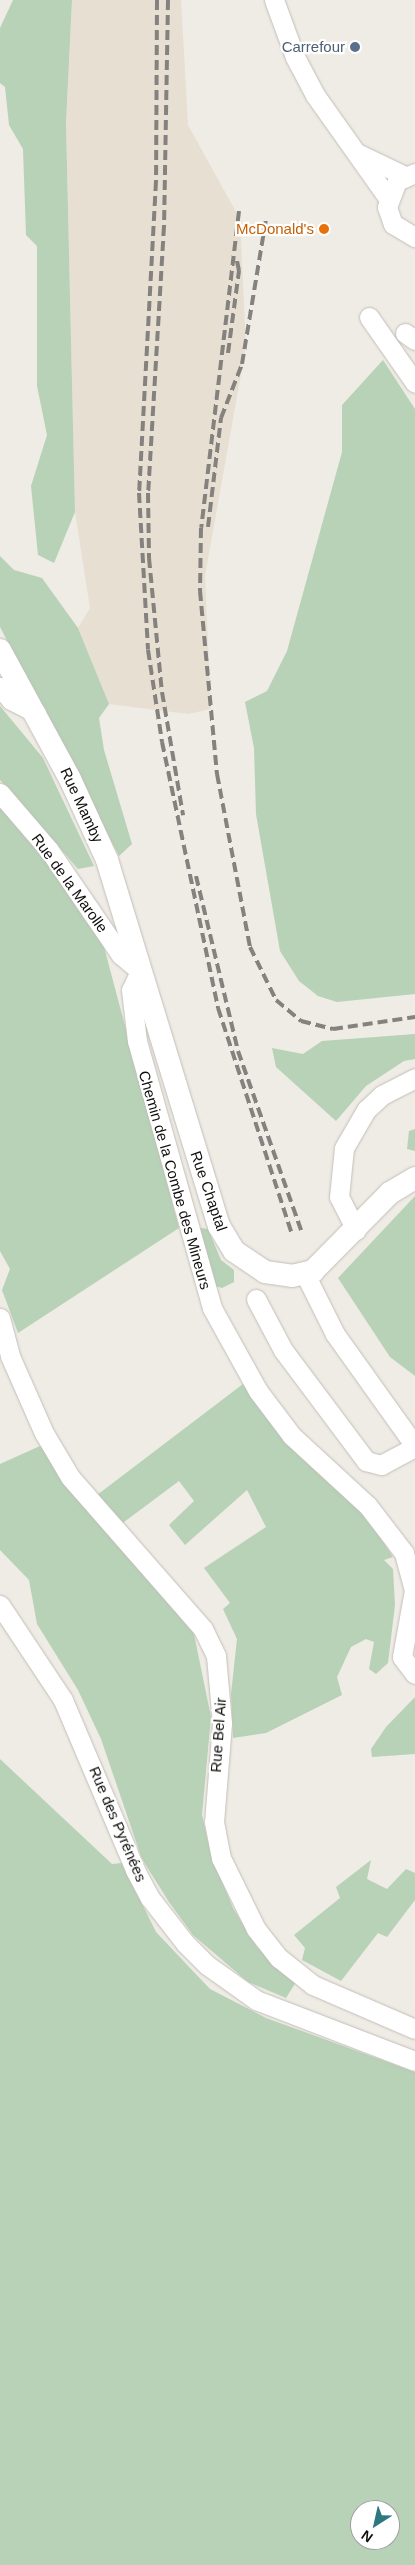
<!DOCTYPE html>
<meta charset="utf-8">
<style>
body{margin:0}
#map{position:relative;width:415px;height:2565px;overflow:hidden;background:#efebe5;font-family:Arial,sans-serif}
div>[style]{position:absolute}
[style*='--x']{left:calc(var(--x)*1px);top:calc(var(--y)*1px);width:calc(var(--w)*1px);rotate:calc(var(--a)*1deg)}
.built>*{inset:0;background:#e8dfd3}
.green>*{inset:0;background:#b7d2b7}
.roads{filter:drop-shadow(0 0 1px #c2beb8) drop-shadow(0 0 1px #c2beb8)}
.minor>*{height:19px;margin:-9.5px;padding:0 9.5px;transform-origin:9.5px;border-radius:9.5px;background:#fff}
.tertiary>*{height:22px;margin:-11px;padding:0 11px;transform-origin:11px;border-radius:11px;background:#fff}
.rail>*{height:4px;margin-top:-2px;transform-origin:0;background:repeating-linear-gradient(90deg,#84827e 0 10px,transparent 0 15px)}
.dots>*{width:14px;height:14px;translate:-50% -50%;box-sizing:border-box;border:2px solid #fff;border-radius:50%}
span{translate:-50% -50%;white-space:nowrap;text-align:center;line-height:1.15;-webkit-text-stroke:4.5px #fff;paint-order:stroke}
.service-label{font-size:15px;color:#4e5e75}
.right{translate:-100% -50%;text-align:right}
.food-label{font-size:15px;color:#c56008}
.street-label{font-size:15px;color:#100f0d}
.north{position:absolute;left:350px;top:2500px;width:50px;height:50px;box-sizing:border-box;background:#fff;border:1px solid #9f9f9e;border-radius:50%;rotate:215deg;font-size:14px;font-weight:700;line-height:20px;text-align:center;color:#100f0d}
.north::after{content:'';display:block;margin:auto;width:18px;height:22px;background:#2e7680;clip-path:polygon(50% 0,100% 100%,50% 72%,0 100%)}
</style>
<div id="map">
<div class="built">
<div style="clip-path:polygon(72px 0,181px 0,188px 125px,240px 219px,246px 346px,205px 576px,211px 709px,188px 714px,109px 704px,78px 628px,90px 608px,75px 512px,66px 123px)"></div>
</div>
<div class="green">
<div style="clip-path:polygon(13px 0,72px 0,66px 123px,75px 512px,54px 563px,38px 555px,31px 486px,47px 435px,37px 386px,37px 246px,26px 235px,23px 149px,9px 125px,5px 87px,0 83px,0 28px)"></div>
<div style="clip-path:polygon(383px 360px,415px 409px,415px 994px,337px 1002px,318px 996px,299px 981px,280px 951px,256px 814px,254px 748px,245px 702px,267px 691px,287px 651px,342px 452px,342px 405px)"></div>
<div style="clip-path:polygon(0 556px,14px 570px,42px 578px,78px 628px,109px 704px,99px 718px,104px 750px,132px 844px,119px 856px,0 627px)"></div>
<div style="clip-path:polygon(0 706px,43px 758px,94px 866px,78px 869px,0 780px)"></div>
<div style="clip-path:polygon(0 807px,58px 874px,104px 947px,179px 1228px,18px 1333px,2px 1290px,10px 1269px,0 1251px)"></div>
<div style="clip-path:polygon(415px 1034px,415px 1059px,404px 1061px,366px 1086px,336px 1121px,276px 1067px,272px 1048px,303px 1054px,322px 1041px)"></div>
<div style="clip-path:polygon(415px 1129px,415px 1151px,407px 1149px,409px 1131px)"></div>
<div style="clip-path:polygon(415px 1196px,415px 1376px,390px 1357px,338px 1278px)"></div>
<div style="clip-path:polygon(201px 1228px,208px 1229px,221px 1260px,234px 1270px,234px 1282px,222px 1288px,212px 1285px,197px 1237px)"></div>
<div style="clip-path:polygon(243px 1384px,362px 1509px,393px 1557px,384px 1560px,393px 1569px,395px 1605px,388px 1663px,376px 1674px,369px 1669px,374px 1642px,366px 1639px,351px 1647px,337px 1677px,342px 1695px,266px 1733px,233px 1738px,231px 1694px,237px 1639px,223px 1609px,230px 1603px,204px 1568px,266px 1527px,247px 1490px,185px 1545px,169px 1525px,194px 1501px,179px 1481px,120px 1525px,97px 1495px)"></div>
<div style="clip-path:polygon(40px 1446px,194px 1634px,211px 1717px,202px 1815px,211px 1855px,233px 1908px,257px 1947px,296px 1982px,286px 1998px,248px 1982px,193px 1935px,169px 1902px,142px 1859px,101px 1739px,78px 1690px,37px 1624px,29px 1580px,0 1550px,0 1464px)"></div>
<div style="clip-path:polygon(415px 1697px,415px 1754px,372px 1757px,371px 1749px,386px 1727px)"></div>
<div style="clip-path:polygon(evenodd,0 1759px,112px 1864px,122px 1863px,156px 1932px,210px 1989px,266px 2018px,415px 2072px,415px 2565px,0 2565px,0 1759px,360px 2510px,390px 2510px,390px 2540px,360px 2540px,360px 2510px)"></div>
<div style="clip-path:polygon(371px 1860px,367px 1879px,387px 1889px,406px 1869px,415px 1873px,415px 1900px,387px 1937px,378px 1933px,341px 1981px,302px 1960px,305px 1948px,294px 1935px,340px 1898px,336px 1887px)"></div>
</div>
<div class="roads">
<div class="minor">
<div style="--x:274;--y:0;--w:61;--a:69.8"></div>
<div style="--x:295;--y:57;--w:43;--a:62.2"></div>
<div style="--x:315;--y:95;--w:126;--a:54.7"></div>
<div style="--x:359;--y:154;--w:51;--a:25.6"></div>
<div style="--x:415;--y:173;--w:20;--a:156"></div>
<div style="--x:397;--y:181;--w:28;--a:111"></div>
<div style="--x:387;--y:207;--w:18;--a:71"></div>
<div style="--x:393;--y:224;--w:26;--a:31"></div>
<div style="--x:369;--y:317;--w:80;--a:55.1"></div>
<div style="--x:405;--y:333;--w:12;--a:35"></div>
<div style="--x:0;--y:687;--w:17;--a:50"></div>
<div style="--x:11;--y:700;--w:28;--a:27"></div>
<div style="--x:0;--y:793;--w:75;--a:49.3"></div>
<div style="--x:49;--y:850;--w:127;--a:55.6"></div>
<div style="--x:121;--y:955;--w:25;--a:40"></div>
<div style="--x:140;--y:971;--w:21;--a:115"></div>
<div style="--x:131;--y:990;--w:51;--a:83.3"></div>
<div style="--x:137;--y:1041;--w:277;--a:74.3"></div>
<div style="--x:212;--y:1308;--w:95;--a:61"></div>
<div style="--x:258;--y:1391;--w:56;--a:52.9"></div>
<div style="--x:292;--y:1436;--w:103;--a:42.6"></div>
<div style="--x:368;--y:1506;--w:59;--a:52.5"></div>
<div style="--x:404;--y:1553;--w:38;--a:75"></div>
<div style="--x:414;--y:1590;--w:68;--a:100.2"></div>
<div style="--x:402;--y:1657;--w:21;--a:53"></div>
<div style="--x:356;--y:1230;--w:37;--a:-117"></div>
<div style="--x:339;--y:1197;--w:49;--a:-84.2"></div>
<div style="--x:344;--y:1148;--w:44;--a:-59.9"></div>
<div style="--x:366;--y:1110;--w:22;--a:-43"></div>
<div style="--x:382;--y:1095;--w:37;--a:-27"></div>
<div style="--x:305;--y:1274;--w:67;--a:63.4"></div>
<div style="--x:335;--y:1334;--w:138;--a:54.5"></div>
<div style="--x:256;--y:1299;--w:58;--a:62.1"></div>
<div style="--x:283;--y:1350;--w:139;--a:53.2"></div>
<div style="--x:366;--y:1461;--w:16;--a:15"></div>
<div style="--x:381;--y:1465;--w:38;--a:-28"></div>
<div style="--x:0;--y:1318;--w:39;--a:75"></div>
<div style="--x:10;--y:1356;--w:84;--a:66.2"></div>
<div style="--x:44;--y:1433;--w:51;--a:59.4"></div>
<div style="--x:70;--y:1477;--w:202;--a:48.8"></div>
<div style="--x:203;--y:1629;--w:30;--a:64"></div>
<div style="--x:216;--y:1656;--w:67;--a:84.9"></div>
<div style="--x:222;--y:1723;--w:99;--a:94.6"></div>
<div style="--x:214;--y:1822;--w:37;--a:79"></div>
<div style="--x:221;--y:1858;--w:79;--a:63.8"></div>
<div style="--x:256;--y:1929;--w:37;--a:52"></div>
<div style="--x:279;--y:1958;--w:43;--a:38.5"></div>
<div style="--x:313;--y:1985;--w:111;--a:23.3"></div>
<div style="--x:0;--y:1605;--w:114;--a:56.4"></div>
<div style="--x:63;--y:1700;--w:185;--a:67"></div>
<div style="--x:135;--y:1870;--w:32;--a:62"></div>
<div style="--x:150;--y:1898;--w:57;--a:52.1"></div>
<div style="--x:185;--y:1943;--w:31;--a:45"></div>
<div style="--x:207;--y:1965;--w:60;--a:35.5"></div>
<div style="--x:256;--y:2000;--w:170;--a:21"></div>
</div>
<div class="tertiary">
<div style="--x:0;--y:650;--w:147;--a:61.5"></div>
<div style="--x:70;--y:779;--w:89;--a:65.4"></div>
<div style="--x:107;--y:860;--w:383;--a:73"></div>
<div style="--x:219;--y:1226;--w:29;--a:59"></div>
<div style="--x:234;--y:1251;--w:37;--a:34"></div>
<div style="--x:265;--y:1272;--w:27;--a:8"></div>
<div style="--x:292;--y:1276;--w:22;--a:-13"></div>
<div style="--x:313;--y:1271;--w:110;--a:-45.4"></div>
<div style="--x:390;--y:1193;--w:29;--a:-31"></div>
</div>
</div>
<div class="rail">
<div style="--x:157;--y:0;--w:181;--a:90.3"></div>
<div style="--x:156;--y:181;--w:312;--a:93.1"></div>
<div style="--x:139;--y:493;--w:157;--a:86.7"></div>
<div style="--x:148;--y:650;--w:93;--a:81.3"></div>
<div style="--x:162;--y:742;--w:272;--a:78.1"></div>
<div style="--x:218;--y:1008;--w:238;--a:71.9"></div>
<div style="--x:168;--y:0;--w:226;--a:91"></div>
<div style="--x:164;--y:226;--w:267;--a:93.4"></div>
<div style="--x:148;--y:493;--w:65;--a:89.1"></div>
<div style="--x:149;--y:558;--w:135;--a:84.5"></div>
<div style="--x:162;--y:692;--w:125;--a:80.3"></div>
<div style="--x:239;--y:211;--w:319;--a:96.8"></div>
<div style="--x:201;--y:528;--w:63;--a:90.9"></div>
<div style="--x:200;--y:591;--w:184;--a:84.7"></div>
<div style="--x:217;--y:774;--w:176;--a:79.2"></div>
<div style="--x:250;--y:947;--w:59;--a:63.9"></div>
<div style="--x:276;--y:1000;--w:33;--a:40"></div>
<div style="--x:301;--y:1021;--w:33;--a:14"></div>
<div style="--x:333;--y:1029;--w:83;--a:-8.3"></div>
<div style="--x:228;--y:353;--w:83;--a:-82.4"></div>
<div style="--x:239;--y:271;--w:15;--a:-101"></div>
<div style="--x:208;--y:527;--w:110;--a:-83.2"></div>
<div style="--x:221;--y:418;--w:58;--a:-68.7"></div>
<div style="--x:242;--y:364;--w:147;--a:-80.6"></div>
<div style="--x:196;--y:876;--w:180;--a:76.5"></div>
<div style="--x:238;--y:1051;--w:190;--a:70.6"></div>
</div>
<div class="dots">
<div style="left:355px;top:47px;background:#5c6f8a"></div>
<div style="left:324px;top:229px;background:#e8710a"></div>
</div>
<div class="service-label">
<span class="right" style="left:345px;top:47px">Carrefour</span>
</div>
<div class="food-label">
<span class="right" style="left:314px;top:229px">McDonald's</span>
</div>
<div class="street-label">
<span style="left:82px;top:805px;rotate:65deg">Rue Mamby</span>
<span style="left:70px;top:883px;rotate:54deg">Rue de la Marolle</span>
<span style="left:175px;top:1180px;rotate:74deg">Chemin de la Combe des Mineurs</span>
<span style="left:209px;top:1191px;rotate:71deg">Rue Chaptal</span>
<span style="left:218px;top:1735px;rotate:-86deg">Rue Bel Air</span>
<span style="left:118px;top:1824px;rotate:67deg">Rue des Pyrénées</span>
</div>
<div class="north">N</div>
</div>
